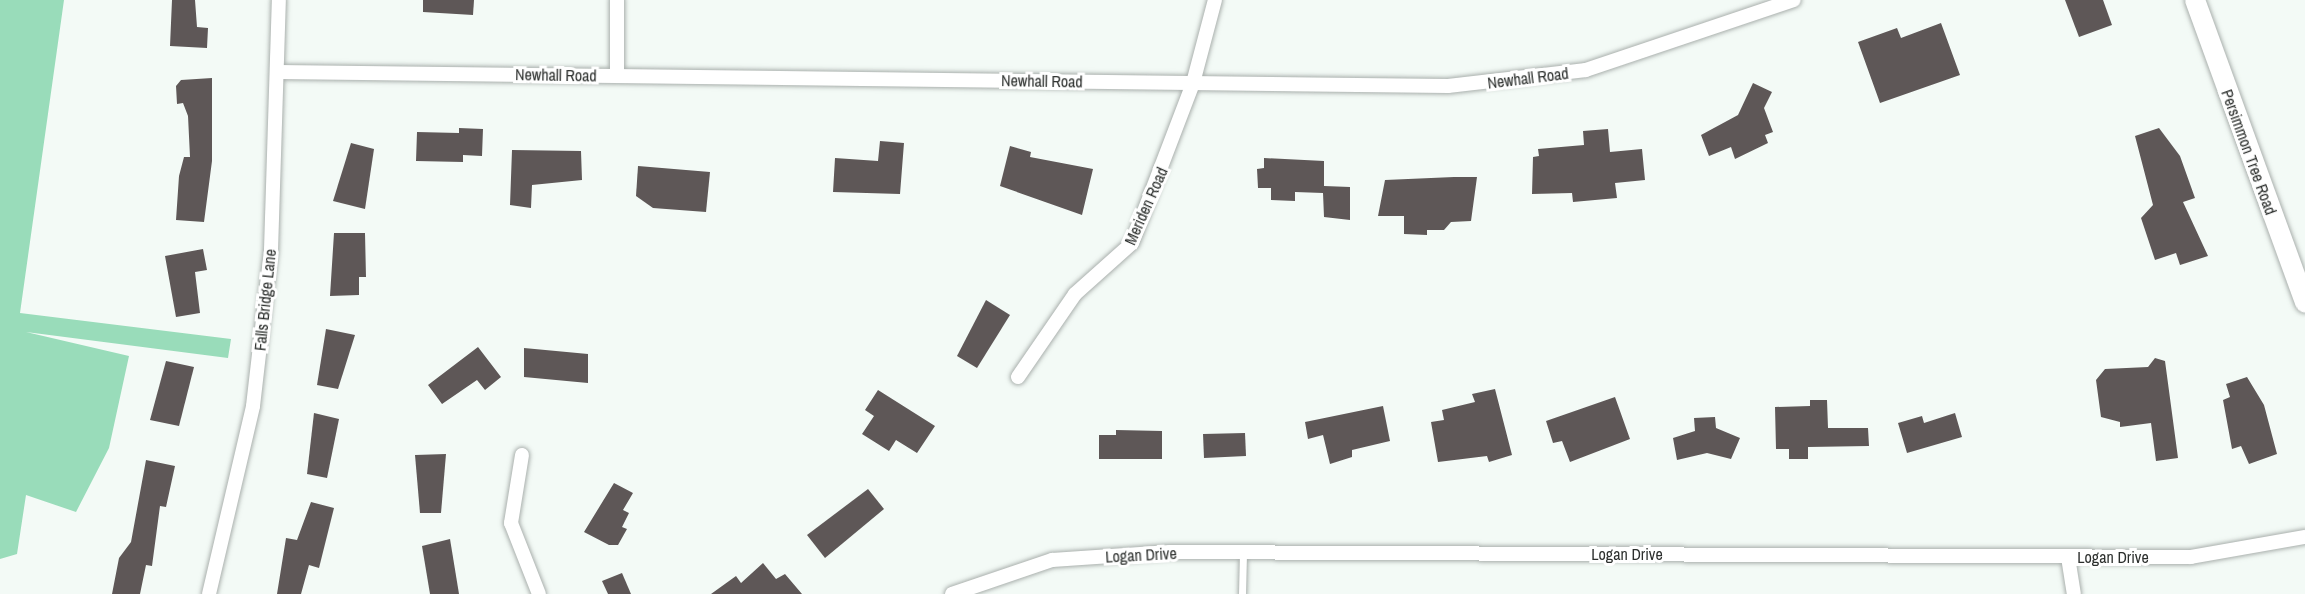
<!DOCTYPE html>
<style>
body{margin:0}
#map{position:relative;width:2305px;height:594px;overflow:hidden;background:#f3faf6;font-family:"Archivo Narrow",sans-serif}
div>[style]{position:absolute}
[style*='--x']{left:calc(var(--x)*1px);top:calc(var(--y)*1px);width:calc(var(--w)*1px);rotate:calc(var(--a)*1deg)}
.green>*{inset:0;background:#99dcba}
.building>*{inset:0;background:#5e5757}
.roads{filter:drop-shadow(0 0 2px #aab0ad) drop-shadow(0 0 2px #aab0ad)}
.service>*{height:7px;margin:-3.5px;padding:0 3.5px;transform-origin:3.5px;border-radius:3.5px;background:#fff}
.minor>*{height:14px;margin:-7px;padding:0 7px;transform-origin:7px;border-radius:7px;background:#fff}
.secondary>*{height:20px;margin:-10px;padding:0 10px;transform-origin:10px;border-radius:10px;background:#fff}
span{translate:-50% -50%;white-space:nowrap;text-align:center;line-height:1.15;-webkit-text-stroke:6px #fff;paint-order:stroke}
.street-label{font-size:16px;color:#2c2f2d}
</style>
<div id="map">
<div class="green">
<div style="clip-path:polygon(0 0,64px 0,20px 313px,231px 339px,228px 358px,26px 332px,129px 356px,109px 448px,76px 512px,26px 495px,17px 554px,0 559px)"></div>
</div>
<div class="building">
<div style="clip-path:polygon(172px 0,195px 0,197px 27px,208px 28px,207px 48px,170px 46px)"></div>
<div style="clip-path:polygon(423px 0,474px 0,473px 15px,423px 12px)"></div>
<div style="clip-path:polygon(2065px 0,2103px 0,2112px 25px,2079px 37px)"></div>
<div style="clip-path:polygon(1941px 23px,1960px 75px,1880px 103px,1858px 42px,1897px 28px,1901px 38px)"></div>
<div style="clip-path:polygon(212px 78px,212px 161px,204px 222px,176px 220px,179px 176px,184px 157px,190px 157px,188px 116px,183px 103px,177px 104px,176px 86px,181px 80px)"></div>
<div style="clip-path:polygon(1753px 83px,1772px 92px,1764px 108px,1773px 132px,1765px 135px,1768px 143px,1735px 159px,1731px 147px,1709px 156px,1701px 135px,1738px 115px)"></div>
<div style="clip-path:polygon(459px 128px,483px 129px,482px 156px,463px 155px,463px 162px,416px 161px,417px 132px,459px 133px)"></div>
<div style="clip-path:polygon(2159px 128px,2180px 156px,2195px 198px,2183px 202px,2208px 256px,2180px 265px,2176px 253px,2155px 260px,2141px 218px,2153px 205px,2135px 136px)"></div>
<div style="clip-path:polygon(1608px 129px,1610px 152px,1642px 149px,1645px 180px,1615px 183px,1617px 198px,1573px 202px,1572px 193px,1532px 194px,1533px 157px,1539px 156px,1538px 149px,1584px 145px,1583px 131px)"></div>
<div style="clip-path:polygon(880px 141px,904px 143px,900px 194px,833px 192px,835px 158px,878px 161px)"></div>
<div style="clip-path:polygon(351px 143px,374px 149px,365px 209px,333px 201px)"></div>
<div style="clip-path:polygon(1010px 146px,1031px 152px,1030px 157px,1093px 169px,1082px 215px,1000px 186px)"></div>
<div style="clip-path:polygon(512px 150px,581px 151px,582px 180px,532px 185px,531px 208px,510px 205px)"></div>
<div style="clip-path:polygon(1264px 158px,1324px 161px,1324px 186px,1350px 187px,1350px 220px,1324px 217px,1323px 193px,1295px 192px,1295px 201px,1271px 200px,1271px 188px,1258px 188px,1257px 169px,1264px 168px)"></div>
<div style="clip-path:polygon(638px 166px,710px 172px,706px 212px,653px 208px,636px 196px)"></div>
<div style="clip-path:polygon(1454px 177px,1477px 177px,1471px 221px,1451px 222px,1444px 230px,1427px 230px,1427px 235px,1404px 234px,1404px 216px,1378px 216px,1385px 180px)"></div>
<div style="clip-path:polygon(334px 233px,365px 233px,366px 277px,359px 277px,359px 295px,330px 296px)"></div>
<div style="clip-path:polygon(203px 249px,207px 270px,195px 272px,200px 313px,176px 317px,165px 256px)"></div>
<div style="clip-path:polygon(986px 300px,1010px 315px,977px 368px,957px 356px)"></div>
<div style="clip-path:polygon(326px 329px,355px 335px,338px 389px,317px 385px)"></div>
<div style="clip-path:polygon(478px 347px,501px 377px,485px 390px,477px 380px,442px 404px,428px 385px)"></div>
<div style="clip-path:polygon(524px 348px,588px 354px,588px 383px,524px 377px)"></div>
<div style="clip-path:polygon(2155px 358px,2165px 361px,2178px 458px,2156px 461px,2151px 423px,2120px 427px,2120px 422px,2101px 417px,2096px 380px,2105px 369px,2148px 367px)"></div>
<div style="clip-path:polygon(166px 361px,194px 367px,179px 426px,150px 420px)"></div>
<div style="clip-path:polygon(2247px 377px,2264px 405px,2277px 454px,2249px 464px,2241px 446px,2232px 449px,2223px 400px,2230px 397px,2226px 384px)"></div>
<div style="clip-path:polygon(1495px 389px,1512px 455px,1489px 462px,1487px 456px,1438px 462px,1431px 422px,1444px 420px,1442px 410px,1475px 402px,1472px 394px)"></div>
<div style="clip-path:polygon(878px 390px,935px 426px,917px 453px,896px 440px,889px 451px,862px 434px,874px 416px,865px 410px)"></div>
<div style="clip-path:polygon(1615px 397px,1630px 439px,1570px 462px,1562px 441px,1553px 443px,1546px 421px)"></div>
<div style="clip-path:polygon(1810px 400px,1827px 400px,1828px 428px,1868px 428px,1869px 446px,1808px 447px,1808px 459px,1789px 459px,1789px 449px,1776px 449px,1775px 407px,1810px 406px)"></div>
<div style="clip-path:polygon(1383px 406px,1390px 441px,1352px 450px,1352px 457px,1330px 464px,1323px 435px,1308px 439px,1305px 422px)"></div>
<div style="clip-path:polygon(314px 413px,339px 419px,327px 478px,307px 474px)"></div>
<div style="clip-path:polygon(1955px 413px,1962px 437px,1907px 453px,1898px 423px,1922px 416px,1924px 423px)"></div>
<div style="clip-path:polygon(1715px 417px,1716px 428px,1740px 438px,1731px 459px,1707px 453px,1677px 460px,1673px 438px,1695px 431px,1694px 418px)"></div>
<div style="clip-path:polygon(1116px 430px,1162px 431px,1162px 459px,1099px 459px,1099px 435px,1116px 435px)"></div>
<div style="clip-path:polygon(1245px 433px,1246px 456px,1204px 458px,1203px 434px)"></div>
<div style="clip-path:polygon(446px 454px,441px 513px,420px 513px,415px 455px)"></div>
<div style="clip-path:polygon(146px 460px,175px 466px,166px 507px,160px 506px,152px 566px,146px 565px,140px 594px,112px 594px,119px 558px,131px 542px)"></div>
<div style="clip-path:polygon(614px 483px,633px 493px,623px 510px,629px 513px,622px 527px,627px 529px,618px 545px,609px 545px,584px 532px)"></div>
<div style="clip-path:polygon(868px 489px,884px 509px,825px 558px,807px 535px)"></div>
<div style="clip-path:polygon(311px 502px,334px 508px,319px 568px,309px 565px,301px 594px,277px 594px,286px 538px,297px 540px)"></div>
<div style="clip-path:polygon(450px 539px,459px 594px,430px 594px,422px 546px)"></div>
<div style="clip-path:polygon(763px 563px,776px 579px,785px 574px,802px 594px,711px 594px,736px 576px,741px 583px)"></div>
<div style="clip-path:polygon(622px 573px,631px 594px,608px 594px,602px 581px)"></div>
</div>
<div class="roads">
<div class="service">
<div style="--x:1242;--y:594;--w:42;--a:-88.6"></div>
</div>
<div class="minor">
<div style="--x:617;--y:0;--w:76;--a:90"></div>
<div style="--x:278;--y:72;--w:1170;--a:0.69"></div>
<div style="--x:1448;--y:86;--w:139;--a:-6.6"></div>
<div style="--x:1586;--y:70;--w:219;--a:-18.6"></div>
<div style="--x:1018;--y:377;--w:101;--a:-55.5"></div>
<div style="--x:1075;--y:294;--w:76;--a:-41.8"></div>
<div style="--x:1132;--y:243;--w:171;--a:-69.1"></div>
<div style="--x:1193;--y:83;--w:86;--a:-75.2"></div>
<div style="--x:522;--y:455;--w:69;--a:99.2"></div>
<div style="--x:511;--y:523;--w:76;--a:68.5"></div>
<div style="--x:2068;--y:557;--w:37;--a:81"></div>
<div style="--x:209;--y:594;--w:193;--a:-76.8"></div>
<div style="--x:253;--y:406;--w:157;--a:-83.4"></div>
<div style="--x:271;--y:250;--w:250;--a:-88.2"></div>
<div style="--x:952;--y:594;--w:106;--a:-18.8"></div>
<div style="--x:1052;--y:560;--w:118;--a:-3.9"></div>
<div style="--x:1170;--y:552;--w:1021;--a:0.28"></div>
<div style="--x:2191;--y:557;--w:116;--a:-10"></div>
</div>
<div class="secondary">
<div style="--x:2195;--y:0;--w:322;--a:70"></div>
</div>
</div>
<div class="street-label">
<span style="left:556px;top:75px;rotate:1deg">Newhall Road</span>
<span style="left:1528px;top:78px;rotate:-7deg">Newhall Road</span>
<span style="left:1042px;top:81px;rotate:1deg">Newhall Road</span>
<span style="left:2249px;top:152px;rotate:70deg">Persimmon Tree Road</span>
<span style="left:1146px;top:206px;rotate:-66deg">Meriden Road</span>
<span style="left:265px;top:300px;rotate:-84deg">Falls Bridge Lane</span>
<span style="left:1627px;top:554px">Logan Drive</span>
<span style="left:1141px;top:555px;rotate:-3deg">Logan Drive</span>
<span style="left:2113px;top:557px">Logan Drive</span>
</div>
</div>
